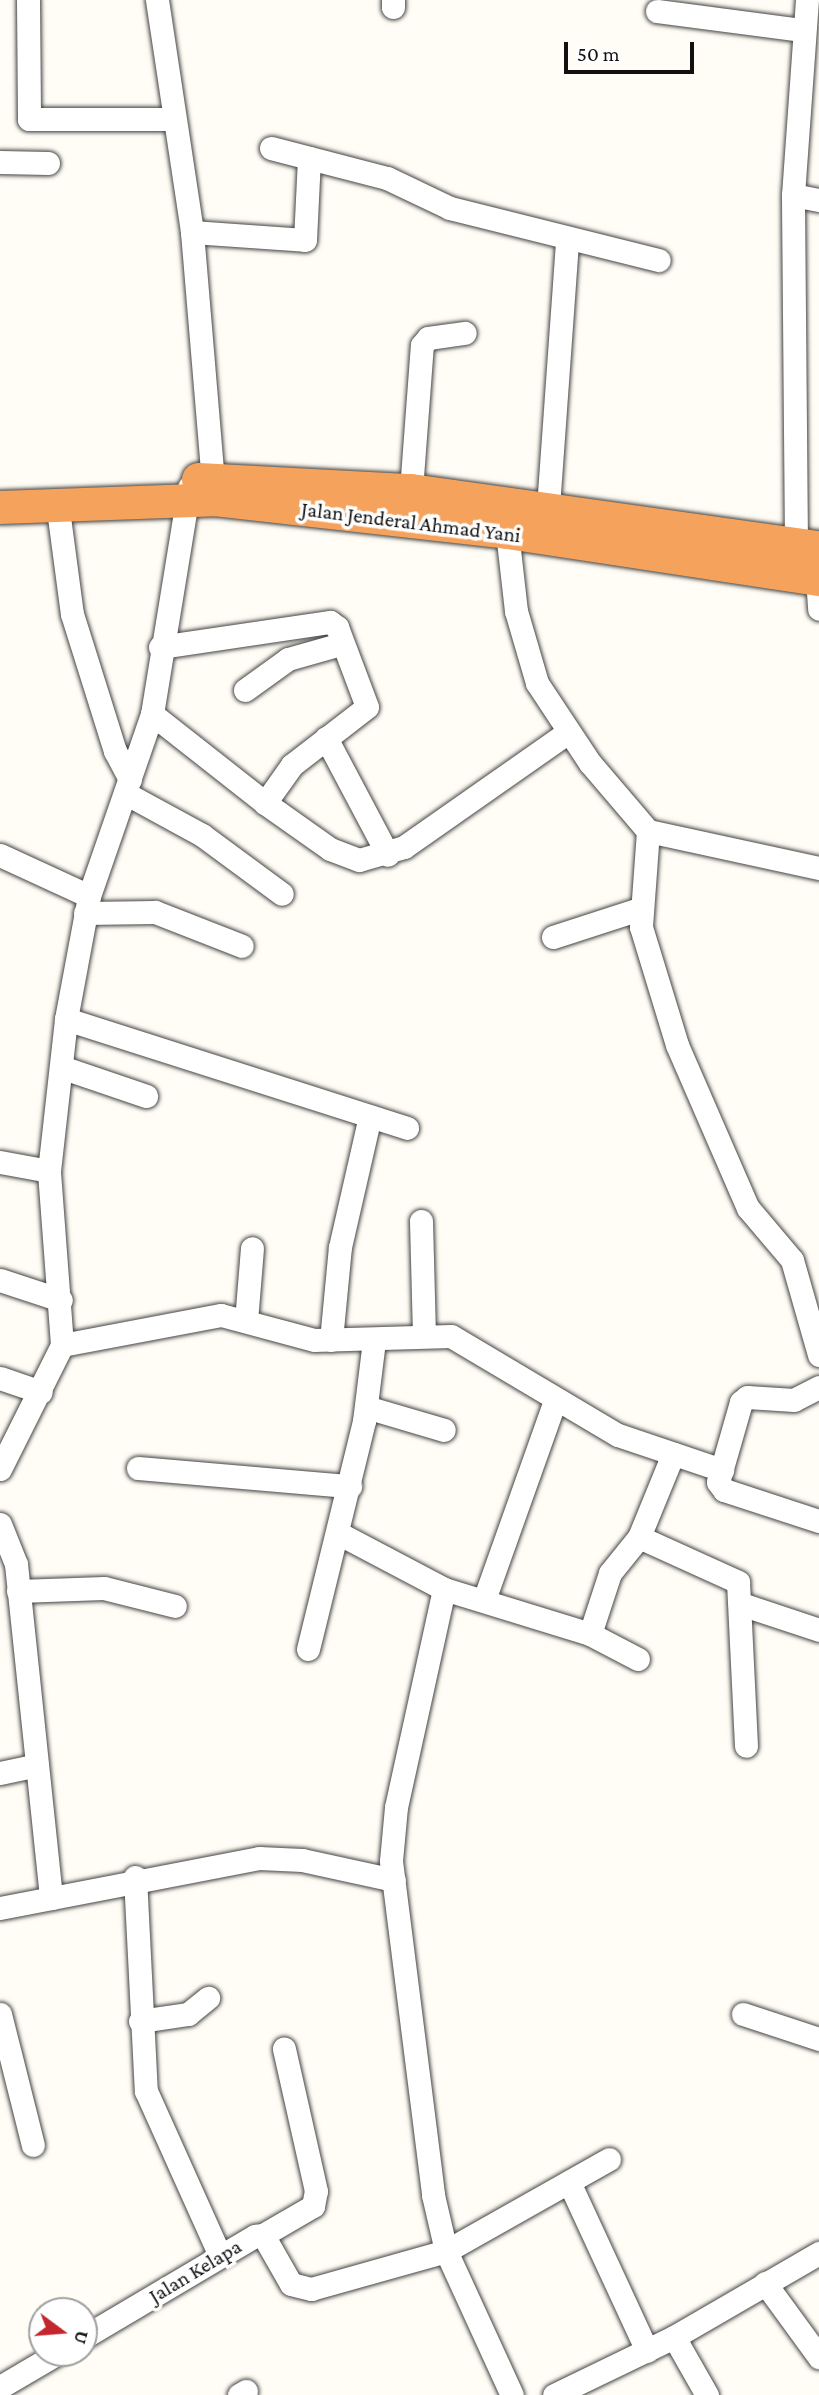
<!DOCTYPE html>
<style>
body{margin:0}
#map{position:relative;width:819px;height:2395px;overflow:hidden;background:#fffdf5;font-family:"Crimson Pro",serif}
div>[style]{position:absolute}
[style*='--x']{left:calc(var(--x)*1px);top:calc(var(--y)*1px);width:calc(var(--w)*1px);rotate:calc(var(--a)*1deg)}
.roads{filter:drop-shadow(0 0 2px #444) drop-shadow(0 0 2px #444)}
.minor>*{height:23px;margin:-11.5px;padding:0 11.5px;transform-origin:11.5px;border-radius:11.5px;background:#fff}
.highway>*{height:33px;margin:-16.5px;padding:0 16.5px;transform-origin:16.5px;border-radius:16.5px;background:#f5a25d}
span{translate:-50% -50%;white-space:nowrap;text-align:center;line-height:1.15;-webkit-text-stroke:7px #fff;paint-order:stroke}
.street-label{font-size:21px;color:#111}
.north{position:absolute;left:28px;top:2297px;width:70px;height:70px;box-sizing:border-box;background:#fff;border:2px solid #a0a0a0;border-radius:50%;rotate:106deg;font-size:19px;font-weight:700;line-height:28px;text-align:center;color:#111}
.north::after{content:'';display:block;margin:auto;width:24px;height:32px;background:#c4262e;clip-path:polygon(50% 0,100% 100%,50% 72%,0 100%)}
.scale{position:absolute;left:564px;top:42px;width:130px;height:32px;box-sizing:border-box;border:4px solid #111;border-top:0;padding-left:9px;font-size:21px;line-height:24px;white-space:nowrap;color:#111;-webkit-text-stroke:5px #fff;paint-order:stroke}
</style>
<div id="map">
<div class="roads">
<div class="minor">
<div style="--x:28;--y:0;--w:119;--a:89.5"></div>
<div style="--x:29;--y:119;--w:145;--a:0"></div>
<div style="--x:157;--y:0;--w:235;--a:81.4"></div>
<div style="--x:192;--y:232;--w:263;--a:85.2"></div>
<div style="--x:393;--y:0;--w:7;--a:90"></div>
<div style="--x:657;--y:11;--w:145;--a:7.5"></div>
<div style="--x:271;--y:148;--w:120;--a:14.5"></div>
<div style="--x:387;--y:178;--w:70;--a:25.5"></div>
<div style="--x:450;--y:208;--w:215;--a:14"></div>
<div style="--x:0;--y:162;--w:48;--a:1.2"></div>
<div style="--x:793;--y:195;--w:26;--a:11"></div>
<div style="--x:192;--y:232;--w:113;--a:4"></div>
<div style="--x:305;--y:240;--w:82;--a:-87.2"></div>
<div style="--x:411;--y:490;--w:145;--a:-85.7"></div>
<div style="--x:422;--y:345;--w:9;--a:-49"></div>
<div style="--x:428;--y:338;--w:37;--a:-8"></div>
<div style="--x:57;--y:502;--w:113;--a:82.4"></div>
<div style="--x:72;--y:614;--w:144;--a:72.6"></div>
<div style="--x:115;--y:751;--w:32;--a:62"></div>
<div style="--x:548;--y:507;--w:269;--a:-85.9"></div>
<div style="--x:507;--y:532;--w:80;--a:83.5"></div>
<div style="--x:516;--y:611;--w:75;--a:73.7"></div>
<div style="--x:537;--y:683;--w:96;--a:56.5"></div>
<div style="--x:590;--y:763;--w:89;--a:49.5"></div>
<div style="--x:648;--y:831;--w:96;--a:94.2"></div>
<div style="--x:641;--y:927;--w:123;--a:73"></div>
<div style="--x:677;--y:1045;--w:178;--a:66.5"></div>
<div style="--x:748;--y:1208;--w:68;--a:49.8"></div>
<div style="--x:792;--y:1260;--w:99;--a:74.1"></div>
<div style="--x:796;--y:544;--w:349;--a:-90.5"></div>
<div style="--x:793;--y:195;--w:196;--a:-85.9"></div>
<div style="--x:817;--y:578;--w:31;--a:86"></div>
<div style="--x:160;--y:647;--w:172;--a:-8.4"></div>
<div style="--x:330;--y:622;--w:9;--a:36"></div>
<div style="--x:337;--y:627;--w:85;--a:69.4"></div>
<div style="--x:367;--y:707;--w:95;--a:142.3"></div>
<div style="--x:292;--y:765;--w:47;--a:125.4"></div>
<div style="--x:245;--y:690;--w:53;--a:-35.8"></div>
<div style="--x:288;--y:659;--w:55;--a:-15.8"></div>
<div style="--x:152;--y:714;--w:144;--a:38.2"></div>
<div style="--x:265;--y:803;--w:80;--a:35.3"></div>
<div style="--x:330;--y:849;--w:31;--a:21"></div>
<div style="--x:359;--y:860;--w:47;--a:-16.1"></div>
<div style="--x:404;--y:847;--w:200;--a:-35"></div>
<div style="--x:326;--y:738;--w:132;--a:62.1"></div>
<div style="--x:125;--y:793;--w:88;--a:28.6"></div>
<div style="--x:202;--y:835;--w:99;--a:36.4"></div>
<div style="--x:648;--y:831;--w:175;--a:12.2"></div>
<div style="--x:0;--y:855;--w:98;--a:24.7"></div>
<div style="--x:85;--y:913;--w:70;--a:-0.8"></div>
<div style="--x:155;--y:912;--w:93;--a:21.3"></div>
<div style="--x:553;--y:937;--w:90;--a:-18"></div>
<div style="--x:66;--y:1019;--w:358;--a:17.7"></div>
<div style="--x:61;--y:1067;--w:90;--a:18.8"></div>
<div style="--x:0;--y:1162;--w:50;--a:10.4"></div>
<div style="--x:421;--y:1221;--w:112;--a:88.5"></div>
<div style="--x:0;--y:1280;--w:64;--a:18.2"></div>
<div style="--x:246;--y:1321;--w:73;--a:-85.3"></div>
<div style="--x:331;--y:1340;--w:93;--a:-84.5"></div>
<div style="--x:340;--y:1247;--w:134;--a:-77.1"></div>
<div style="--x:62;--y:1345;--w:162;--a:-10.7"></div>
<div style="--x:221;--y:1315;--w:96;--a:15"></div>
<div style="--x:314;--y:1340;--w:137;--a:-1.7"></div>
<div style="--x:451;--y:1336;--w:194;--a:30.7"></div>
<div style="--x:618;--y:1435;--w:110;--a:18.6"></div>
<div style="--x:0;--y:1378;--w:43;--a:18.9"></div>
<div style="--x:819;--y:1387;--w:28;--a:153"></div>
<div style="--x:794;--y:1400;--w:47;--a:-176.3"></div>
<div style="--x:747;--y:1397;--w:8;--a:140"></div>
<div style="--x:741;--y:1402;--w:83;--a:106"></div>
<div style="--x:718;--y:1482;--w:10;--a:53"></div>
<div style="--x:724;--y:1490;--w:100;--a:18.1"></div>
<div style="--x:366;--y:1407;--w:81;--a:16.4"></div>
<div style="--x:138;--y:1468;--w:213;--a:4.9"></div>
<div style="--x:0;--y:1469;--w:139;--a:-63.4"></div>
<div style="--x:62;--y:1345;--w:174;--a:-94.3"></div>
<div style="--x:49;--y:1171;--w:153;--a:-83.6"></div>
<div style="--x:66;--y:1019;--w:125;--a:-79.4"></div>
<div style="--x:89;--y:896;--w:193;--a:-70.9"></div>
<div style="--x:152;--y:714;--w:230;--a:-80.7"></div>
<div style="--x:0;--y:1524;--w:43;--a:68.2"></div>
<div style="--x:16;--y:1564;--w:336;--a:84"></div>
<div style="--x:338;--y:1533;--w:120;--a:27.8"></div>
<div style="--x:444;--y:1589;--w:153;--a:17.1"></div>
<div style="--x:590;--y:1634;--w:64;--a:-71.8"></div>
<div style="--x:610;--y:1573;--w:46;--a:-51.1"></div>
<div style="--x:639;--y:1537;--w:90;--a:-67.7"></div>
<div style="--x:639;--y:1537;--w:109;--a:24.4"></div>
<div style="--x:738;--y:1582;--w:164;--a:87.2"></div>
<div style="--x:444;--y:1589;--w:223;--a:102.4"></div>
<div style="--x:396;--y:1807;--w:54;--a:95.3"></div>
<div style="--x:391;--y:1861;--w:337;--a:82.8"></div>
<div style="--x:433;--y:2195;--w:57;--a:76.9"></div>
<div style="--x:446;--y:2251;--w:158;--a:65.4"></div>
<div style="--x:18;--y:1591;--w:86;--a:-2"></div>
<div style="--x:104;--y:1588;--w:73;--a:14.2"></div>
<div style="--x:484;--y:1600;--w:211;--a:-70.4"></div>
<div style="--x:744;--y:1605;--w:79;--a:18.4"></div>
<div style="--x:590;--y:1634;--w:54;--a:27.5"></div>
<div style="--x:308;--y:1649;--w:235;--a:-76.2"></div>
<div style="--x:364;--y:1421;--w:81;--a:-82.9"></div>
<div style="--x:0;--y:1773;--w:35;--a:-12"></div>
<div style="--x:135;--y:1877;--w:214;--a:87.1"></div>
<div style="--x:146;--y:2091;--w:181;--a:65.8"></div>
<div style="--x:0;--y:1908;--w:264;--a:-10.9"></div>
<div style="--x:259;--y:1858;--w:43;--a:2.7"></div>
<div style="--x:302;--y:1860;--w:94;--a:12.3"></div>
<div style="--x:0;--y:2014;--w:135;--a:75.9"></div>
<div style="--x:743;--y:2014;--w:80;--a:18.2"></div>
<div style="--x:140;--y:2021;--w:49;--a:-8.3"></div>
<div style="--x:188;--y:2014;--w:26;--a:-39"></div>
<div style="--x:569;--y:2182;--w:186;--a:65.2"></div>
<div style="--x:263;--y:2235;--w:58;--a:-30.1"></div>
<div style="--x:313;--y:2206;--w:15;--a:-79"></div>
<div style="--x:316;--y:2191;--w:146;--a:-102.7"></div>
<div style="--x:765;--y:2283;--w:92;--a:53.9"></div>
<div style="--x:84;--y:2337;--w:199;--a:-30.6"></div>
<div style="--x:255;--y:2236;--w:8;--a:-7"></div>
<div style="--x:263;--y:2235;--w:56;--a:60.3"></div>
<div style="--x:291;--y:2284;--w:21;--a:14"></div>
<div style="--x:311;--y:2289;--w:140;--a:-15.7"></div>
<div style="--x:446;--y:2251;--w:187;--a:-29.4"></div>
<div style="--x:674;--y:2337;--w:67;--a:60.4"></div>
<div style="--x:0;--y:2387;--w:67;--a:-30.4"></div>
<div style="--x:239;--y:2395;--w:8;--a:-30"></div>
<div style="--x:554;--y:2395;--w:133;--a:-25.8"></div>
<div style="--x:674;--y:2337;--w:168;--a:-30.1"></div>
</div>
<div class="highway">
<div style="--x:198;--y:479;--w:213;--a:3"></div>
<div style="--x:411;--y:490;--w:412;--a:8"></div>
<div style="--x:0;--y:507;--w:214;--a:-2.1"></div>
<div style="--x:214;--y:499;--w:295;--a:6.4"></div>
<div style="--x:507;--y:532;--w:316;--a:8.6"></div>
</div>
</div>
<div class="street-label">
<span style="left:411px;top:522px;rotate:7deg">Jalan Jenderal Ahmad Yani</span>
<span style="left:195px;top:2271px;rotate:-31deg">Jalan Kelapa</span>
</div>
<div class="north">U</div>
<div class="scale">50 m</div>
</div>
